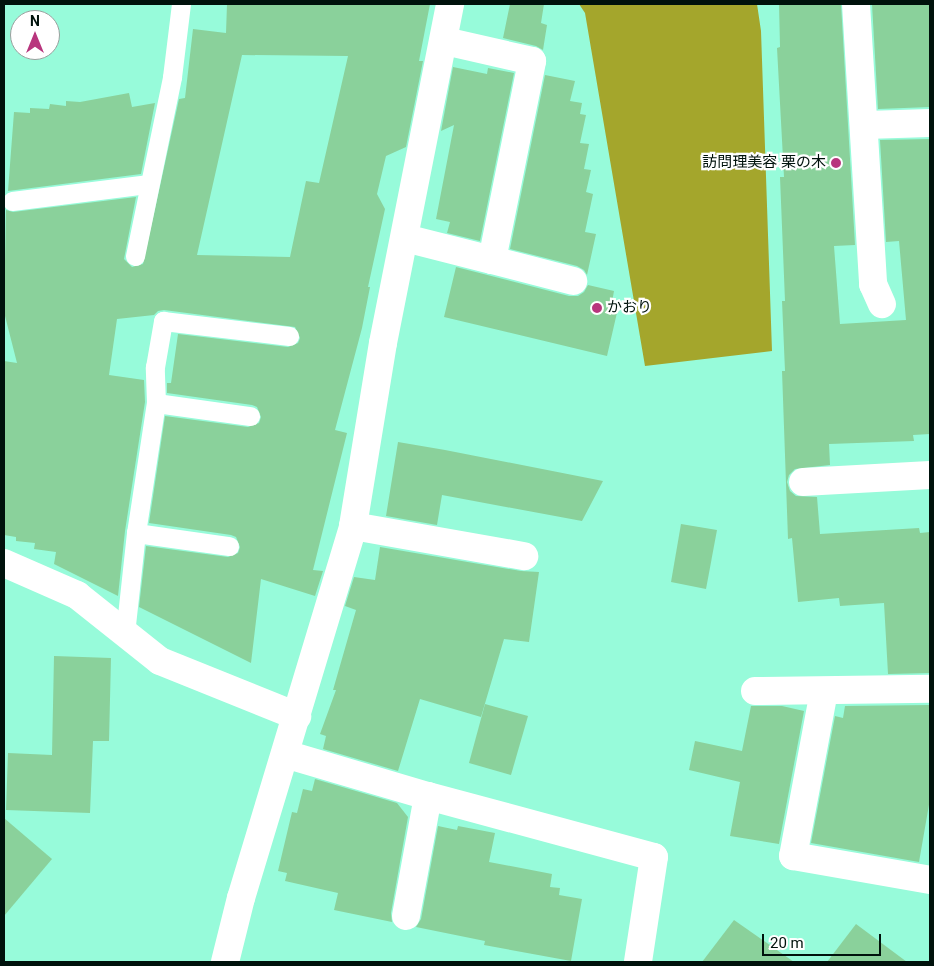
<!DOCTYPE html>
<meta charset="utf-8">
<style>
body{margin:0}
#map{position:relative;width:934px;height:966px;overflow:hidden;background:#97fbda;font-family:Roboto,"Noto Sans JP",sans-serif}
div>[style]{position:absolute}
[style*='--x']{left:calc(var(--x)*1px);top:calc(var(--y)*1px);width:calc(var(--w)*1px);rotate:calc(var(--a)*1deg)}
.water>*{inset:0;background:#a4a62c}
.building>*{inset:0;background:#8ad19b}
.lane>*{height:19px;margin:-9.5px;padding:0 9.5px;transform-origin:9.5px;border-radius:9.5px;background:#fff}
.street>*{height:28px;margin:-14px;padding:0 14px;transform-origin:14px;border-radius:14px;background:#fff}
.dots>*{width:14px;height:14px;translate:-50% -50%;box-sizing:border-box;border:2px solid #fff;border-radius:50%}
span{translate:-50% -50%;white-space:nowrap;text-align:center;line-height:1.15;-webkit-text-stroke:4.5px #fff;paint-order:stroke}
.poi-label{font-size:15px;color:#00120c}
.right{translate:-100% -50%;text-align:right}
.left{translate:0 -50%;text-align:left}
.frame{position:absolute;inset:0;border:5px solid #00120c;pointer-events:none}
.north{position:absolute;left:10px;top:10px;width:50px;height:50px;box-sizing:border-box;background:#fff;border:1px solid #99a09e;border-radius:50%;rotate:0deg;font-size:14px;font-weight:700;line-height:20px;text-align:center;color:#00120c}
.north::after{content:'';display:block;margin:auto;width:18px;height:22px;background:#b8357d;clip-path:polygon(50% 0,100% 100%,50% 72%,0 100%)}
.scale{position:absolute;left:762px;top:934px;width:119px;height:22px;box-sizing:border-box;border:2px solid #00120c;border-top:0;padding-left:6px;font-size:15px;line-height:18px;white-space:nowrap;color:#00120c;-webkit-text-stroke:4px #fff;paint-order:stroke}
</style>
<div id="map">
<div class="water">
<div style="clip-path:polygon(579px 4px,757px 4px,761px 31px,772px 351px,645px 366px,585px 13px)"></div>
</div>
<div class="building">
<div style="clip-path:polygon(evenodd,227px 4px,430px 4px,419px 61px,423px 61px,406px 147px,386px 156px,377px 194px,385px 209px,368px 287px,370px 287px,362px 328px,335px 430px,347px 433px,313px 570px,323px 571px,315px 596px,261px 579px,251px 663px,139px 607px,146px 546px,228px 557px,238px 553px,240px 547px,236px 537px,231px 535px,149px 523px,165px 416px,248px 427px,259px 423px,261px 417px,257px 407px,252px 405px,167px 393px,167px 383px,171px 383px,178px 334px,288px 347px,298px 343px,300px 338px,295px 327px,164px 310px,158px 311px,154px 315px,117px 319px,109px 375px,144px 380px,145px 402px,125px 531px,118px 596px,54px 564px,56px 552px,34px 549px,35px 543px,16px 541px,16px 537px,4px 535px,4px 361px,17px 363px,4px 312px,6px 210px,13px 212px,136px 197px,124px 259px,132px 267px,143px 264px,179px 99px,185px 98px,193px 29px,226px 33px,227px 4px,242px 55px,348px 56px,319px 183px,306px 181px,290px 257px,197px 255px,242px 55px)"></div>
<div style="clip-path:polygon(510px 4px,544px 4px,541px 23px,547px 25px,543px 50px,536px 46px,503px 38px)"></div>
<div style="clip-path:polygon(779px 4px,841px 4px,855px 245px,834px 246px,840px 324px,906px 320px,899px 241px,886px 242px,880px 140px,930px 139px,930px 434px,913px 435px,914px 441px,829px 444px,830px 465px,795px 469px,789px 475px,787px 482px,790px 491px,796px 496px,817px 497px,820px 534px,919px 528px,920px 533px,930px 532px,930px 673px,888px 674px,884px 603px,840px 606px,839px 598px,798px 602px,792px 538px,788px 539px,782px 371px,785px 371px,782px 301px,785px 301px,780px 177px,784px 177px,777px 48px,780px 47px)"></div>
<div style="clip-path:polygon(872px 4px,930px 4px,930px 107px,878px 109px)"></div>
<div style="clip-path:polygon(453px 67px,487px 74px,488px 68px,514px 73px,480px 241px,447px 233px,450px 222px,436px 219px,454px 125px,441px 131px)"></div>
<div style="clip-path:polygon(545px 75px,575px 81px,570px 101px,582px 103px,580px 114px,586px 115px,580px 143px,589px 144px,584px 169px,591px 170px,586px 192px,593px 194px,585px 232px,596px 234px,587px 275px,584px 270px,577px 266px,510px 249px)"></div>
<div style="clip-path:polygon(129px 93px,132px 107px,155px 103px,141px 174px,8px 191px,14px 112px,30px 113px,30px 108px,49px 109px,50px 104px,66px 106px,66px 101px,80px 102px)"></div>
<div style="clip-path:polygon(456px 267px,569px 296px,578px 296px,584px 292px,588px 285px,614px 291px,612px 302px,619px 304px,607px 356px,444px 317px)"></div>
<div style="clip-path:polygon(398px 442px,445px 450px,603px 481px,582px 521px,442px 495px,437px 525px,386px 516px)"></div>
<div style="clip-path:polygon(681px 524px,717px 530px,706px 589px,671px 582px)"></div>
<div style="clip-path:polygon(380px 547px,521px 571px,539px 572px,529px 642px,504px 639px,481px 717px,420px 699px,398px 771px,323px 749px,326px 736px,320px 734px,336px 690px,333px 690px,356px 610px,345px 606px,354px 577px,375px 580px)"></div>
<div style="clip-path:polygon(54px 656px,111px 658px,109px 741px,93px 741px,90px 813px,6px 810px,8px 753px,52px 755px)"></div>
<div style="clip-path:polygon(485px 704px,528px 716px,511px 775px,469px 763px)"></div>
<div style="clip-path:polygon(930px 705px,930px 799px,919px 862px,811px 843px,835px 716px,843px 718px,845px 706px)"></div>
<div style="clip-path:polygon(751px 706px,782px 706px,804px 711px,779px 844px,730px 836px,740px 782px,689px 770px,695px 741px,742px 751px)"></div>
<div style="clip-path:polygon(315px 779px,397px 803px,408px 817px,391px 913px,392px 922px,334px 910px,338px 893px,285px 881px,287px 873px,278px 871px,292px 812px,297px 813px,303px 789px,312px 791px)"></div>
<div style="clip-path:polygon(4px 818px,52px 859px,4px 916px)"></div>
<div style="clip-path:polygon(438px 826px,457px 830px,458px 826px,495px 833px,489px 862px,552px 874px,550px 887px,560px 888px,559px 895px,582px 899px,571px 961px,484px 945px,485px 941px,416px 927px,421px 919px)"></div>
<div style="clip-path:polygon(734px 920px,794px 962px,702px 962px)"></div>
<div style="clip-path:polygon(856px 924px,907px 962px,827px 962px)"></div>
</div>
<div class="lane">
<div style="--x:12;--y:201;--w:138;--a:-7.1"></div>
<div style="--x:135;--y:256;--w:183;--a:-78.3"></div>
<div style="--x:172;--y:77;--w:74;--a:-83"></div>
<div style="--x:156;--y:403;--w:95;--a:7.9"></div>
<div style="--x:136;--y:533;--w:94;--a:8"></div>
<div style="--x:125;--y:634;--w:102;--a:-83.8"></div>
<div style="--x:136;--y:533;--w:132;--a:-81.3"></div>
<div style="--x:156;--y:403;--w:36;--a:-92"></div>
<div style="--x:155;--y:367;--w:47;--a:-80.1"></div>
<div style="--x:163;--y:321;--w:127;--a:6.8"></div>
</div>
<div class="street">
<div style="--x:856;--y:4;--w:281;--a:86.5"></div>
<div style="--x:873;--y:284;--w:22;--a:66"></div>
<div style="--x:865;--y:125;--w:65;--a:-1.8"></div>
<div style="--x:405;--y:238;--w:90;--a:14.2"></div>
<div style="--x:492;--y:260;--w:203;--a:-78.6"></div>
<div style="--x:532;--y:61;--w:89;--a:-167.1"></div>
<div style="--x:492;--y:260;--w:84;--a:14.5"></div>
<div style="--x:803;--y:482;--w:127;--a:-3.2"></div>
<div style="--x:353;--y:526;--w:174;--a:10"></div>
<div style="--x:4;--y:563;--w:80;--a:23.7"></div>
<div style="--x:77;--y:595;--w:106;--a:38.5"></div>
<div style="--x:160;--y:661;--w:148;--a:21.9"></div>
<div style="--x:755;--y:691;--w:175;--a:-0.7"></div>
<div style="--x:824;--y:691;--w:168;--a:100.6"></div>
<div style="--x:793;--y:856;--w:139;--a:9.9"></div>
<div style="--x:285;--y:754;--w:149;--a:16.4"></div>
<div style="--x:428;--y:796;--w:234;--a:15.1"></div>
<div style="--x:654;--y:857;--w:106;--a:98.7"></div>
<div style="--x:406;--y:916;--w:122;--a:-79.6"></div>
<div style="--x:225;--y:962;--w:66;--a:-76"></div>
<div style="--x:241;--y:898;--w:388;--a:-73.2"></div>
<div style="--x:353;--y:526;--w:185;--a:-80.7"></div>
<div style="--x:383;--y:343;--w:346;--a:-78.8"></div>
</div>
<div class="dots">
<div style="left:836px;top:163px;background:#b8357d"></div>
<div style="left:597px;top:308px;background:#b8357d"></div>
</div>
<div class="poi-label">
<span class="right" style="left:826px;top:163px">訪問理美容 栗の木</span>
<span class="left" style="left:607px;top:308px">かおり</span>
</div>
<div class="frame"></div>
<div class="north">N</div>
<div class="scale">20 m</div>
</div>
